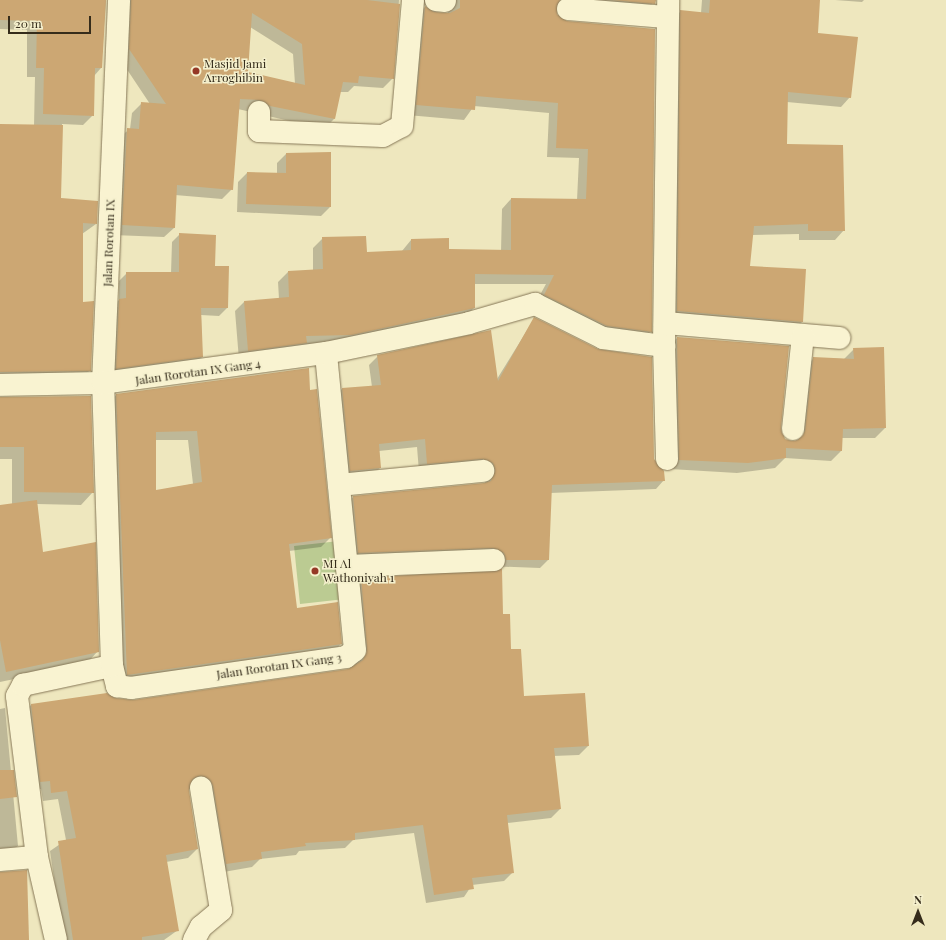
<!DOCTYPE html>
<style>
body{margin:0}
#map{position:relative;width:946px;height:940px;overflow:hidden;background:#eee7be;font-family:"Playfair Display",serif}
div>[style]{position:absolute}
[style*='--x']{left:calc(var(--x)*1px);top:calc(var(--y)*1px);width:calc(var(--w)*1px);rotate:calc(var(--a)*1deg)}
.green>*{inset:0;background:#bbcb92}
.shadow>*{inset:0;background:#0003}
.building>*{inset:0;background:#cca773}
.roads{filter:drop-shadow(0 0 1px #867757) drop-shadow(0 0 1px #867757)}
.minor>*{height:22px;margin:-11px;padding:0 11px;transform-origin:11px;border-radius:11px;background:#f9f3d1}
.dots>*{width:11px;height:11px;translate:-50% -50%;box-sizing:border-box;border:2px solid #f5f0cd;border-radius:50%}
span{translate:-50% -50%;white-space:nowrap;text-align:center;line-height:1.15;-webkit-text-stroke:3px #f5f0cd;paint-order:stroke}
.poi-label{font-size:12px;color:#352c1b}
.left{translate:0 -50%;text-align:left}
.street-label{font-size:12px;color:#352c1b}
.north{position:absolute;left:898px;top:892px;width:40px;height:40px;-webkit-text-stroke:3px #f5f0cd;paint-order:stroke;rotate:0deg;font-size:11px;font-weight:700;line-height:16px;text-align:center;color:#352c1b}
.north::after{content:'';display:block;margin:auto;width:14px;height:18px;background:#352c1b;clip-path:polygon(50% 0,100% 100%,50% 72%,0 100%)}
.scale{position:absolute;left:8px;top:16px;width:83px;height:18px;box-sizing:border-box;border:2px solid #352c1b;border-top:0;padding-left:5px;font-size:12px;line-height:14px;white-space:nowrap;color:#352c1b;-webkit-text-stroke:3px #f5f0cd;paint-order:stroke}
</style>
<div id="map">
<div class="green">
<div style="clip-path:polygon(339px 541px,345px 599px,300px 604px,294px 546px)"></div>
</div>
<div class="shadow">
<div style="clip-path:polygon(0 0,106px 0,101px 68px,94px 76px,93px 115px,83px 125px,62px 124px,60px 199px,96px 224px,82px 234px,82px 303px,90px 370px,79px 381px,0 383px,0 125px,34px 126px,35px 77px,27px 77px,27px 30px,0 29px)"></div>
<div style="clip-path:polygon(evenodd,115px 0,399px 0,393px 78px,383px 88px,354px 86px,348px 92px,340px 92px,334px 119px,324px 129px,238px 109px,232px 189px,222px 199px,175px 195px,174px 228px,164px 237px,113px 235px,118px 138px,130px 129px,132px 113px,142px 103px,150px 104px,120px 59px,115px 0,250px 27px,293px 54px,295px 84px,247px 73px,250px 27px)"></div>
<div style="clip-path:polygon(442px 0,655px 0,645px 13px,554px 8px,651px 331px,641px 341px,535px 304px,546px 284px,474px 284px,474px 308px,464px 318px,342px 344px,304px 345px,296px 352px,239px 360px,235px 311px,244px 302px,279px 299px,278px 282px,288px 272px,313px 271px,313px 248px,323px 238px,366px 253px,402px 251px,411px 240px,449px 250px,501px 251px,502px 209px,511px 199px,577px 200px,579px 158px,547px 157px,549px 113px,474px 106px,464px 120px,407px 115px,416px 16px,425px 7px,444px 15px,448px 13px)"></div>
<div style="clip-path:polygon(702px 0,819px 0,817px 34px,850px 97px,841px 107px,787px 102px,786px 145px,844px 230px,835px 240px,799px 240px,799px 234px,752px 235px,749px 267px,802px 322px,793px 332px,668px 321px,671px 21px,681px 11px,701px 13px)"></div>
<div style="clip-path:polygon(835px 0,864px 0,862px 2px)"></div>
<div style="clip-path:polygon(286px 154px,330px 207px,321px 216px,237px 212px,238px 182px,247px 173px,277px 174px,277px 163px)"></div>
<div style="clip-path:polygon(180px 234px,214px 267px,227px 308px,219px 316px,201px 315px,202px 357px,194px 364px,109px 376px,112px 308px,119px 300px,119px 281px,127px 273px,171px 273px,172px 242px)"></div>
<div style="clip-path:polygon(534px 319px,654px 460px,664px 480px,656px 489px,550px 493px,548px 560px,540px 568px,350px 561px,344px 506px,353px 497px,484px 484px,487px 479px,419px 472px,417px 447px,379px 451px,380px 468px,371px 477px,342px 479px,334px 397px,342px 389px,372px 387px,369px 365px,378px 356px,497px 379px)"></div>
<div style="clip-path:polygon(677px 338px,788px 347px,780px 428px,785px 440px,796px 442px,804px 368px,814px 358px,844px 359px,854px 349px,885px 428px,875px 438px,842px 438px,841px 451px,831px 461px,785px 458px,775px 468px,737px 473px,670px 469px,667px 348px)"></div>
<div style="clip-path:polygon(evenodd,310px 391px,330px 538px,321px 547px,289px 551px,296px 609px,341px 644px,332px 653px,118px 683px,107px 404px,116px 395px,310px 391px,155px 440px,188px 440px,193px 484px,155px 491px,155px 440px)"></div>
<div style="clip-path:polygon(0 411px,93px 492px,81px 505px,37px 504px,42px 554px,98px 651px,86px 664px,0 682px,0 506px,12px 504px,12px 459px,0 459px)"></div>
<div style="clip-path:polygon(501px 570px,502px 615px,523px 697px,588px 746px,579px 755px,553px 756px,560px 809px,551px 818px,507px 823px,513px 872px,504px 881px,472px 885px,464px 897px,426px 903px,414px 833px,353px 840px,345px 848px,299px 851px,296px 855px,260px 859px,252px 867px,218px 873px,196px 785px,188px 790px,197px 849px,188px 858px,166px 862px,178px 930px,164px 940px,63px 940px,50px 851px,66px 840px,58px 799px,43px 801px,41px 789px,32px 790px,22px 714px,31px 705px,107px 694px,115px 699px,133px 701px,349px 670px,359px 659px,352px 588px,361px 579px)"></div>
<div style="clip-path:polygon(5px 708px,18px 846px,0 859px,0 709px)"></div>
</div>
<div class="building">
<div style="clip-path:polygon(0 0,106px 0,102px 68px,95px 68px,94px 116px,43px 114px,44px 68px,36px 68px,37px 21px,0 20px)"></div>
<div style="clip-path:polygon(evenodd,131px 0,367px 0,400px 4px,394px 79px,359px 76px,358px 83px,343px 82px,335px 119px,270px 106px,259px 100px,240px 99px,233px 190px,177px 185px,175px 228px,122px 225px,127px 128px,139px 129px,141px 102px,166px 104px,129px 49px,131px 0,252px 13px,302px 44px,305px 85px,248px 72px,252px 13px)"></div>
<div style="clip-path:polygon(460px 0,560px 0,557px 14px,567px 21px,655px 29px,652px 332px,607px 326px,544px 295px,554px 275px,475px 274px,475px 308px,352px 335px,306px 336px,307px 343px,248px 351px,244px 301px,289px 297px,288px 271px,323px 269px,322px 237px,366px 236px,367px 252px,411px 250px,411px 239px,449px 238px,449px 249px,511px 250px,511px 198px,586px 199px,588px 149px,556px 148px,558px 103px,476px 96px,475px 110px,416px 105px,425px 6px,434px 12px,450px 13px,460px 8px)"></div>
<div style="clip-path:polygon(611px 0,656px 0,655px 4px)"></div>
<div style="clip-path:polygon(710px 0,820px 0,818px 33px,858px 37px,851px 98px,788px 92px,787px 144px,843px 145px,845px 231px,808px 231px,808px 224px,754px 226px,750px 266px,806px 269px,803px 322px,677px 311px,680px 10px,709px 13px)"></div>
<div style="clip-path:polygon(0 124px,63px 125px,61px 198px,98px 201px,97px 224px,83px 223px,83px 302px,94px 301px,91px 371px,0 372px)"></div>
<div style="clip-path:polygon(331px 152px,331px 207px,246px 204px,247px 172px,286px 173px,286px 153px)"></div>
<div style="clip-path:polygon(179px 233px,216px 235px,215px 266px,229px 266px,228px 308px,201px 308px,203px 357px,116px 369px,119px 299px,126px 298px,126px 272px,179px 272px)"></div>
<div style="clip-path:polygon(534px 317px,598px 349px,652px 357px,654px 459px,664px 471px,665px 481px,552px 485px,549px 560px,506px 560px,504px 553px,493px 548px,358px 553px,353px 496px,484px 483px,491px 481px,495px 470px,493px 463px,482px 459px,427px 464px,425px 439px,379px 444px,381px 468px,350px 471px,342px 388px,381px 385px,377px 355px,491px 330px,498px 381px)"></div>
<div style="clip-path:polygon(677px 337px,789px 346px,781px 428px,785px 439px,792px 441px,798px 440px,805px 431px,813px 357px,854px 359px,853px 348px,884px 347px,886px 428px,843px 429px,842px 451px,786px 448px,786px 458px,748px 463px,679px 460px)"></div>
<div style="clip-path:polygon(evenodd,309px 368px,310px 390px,317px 389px,332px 538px,289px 544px,297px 608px,338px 602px,342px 644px,127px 675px,116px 394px,309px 368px,197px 431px,202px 482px,156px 490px,156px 432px,197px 431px)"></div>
<div style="clip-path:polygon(91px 396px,94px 493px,24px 492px,24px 447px,0 447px,0 397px)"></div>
<div style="clip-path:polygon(37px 500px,43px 552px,96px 542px,99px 652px,6px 672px,0 640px,0 505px)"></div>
<div style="clip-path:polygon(502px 569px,503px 614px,510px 614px,511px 649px,521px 649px,524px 696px,585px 693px,589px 746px,554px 748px,561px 809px,507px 815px,514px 873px,472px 878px,474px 889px,434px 895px,423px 825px,355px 833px,355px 840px,305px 843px,306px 846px,261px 852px,262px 859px,226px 864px,213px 786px,210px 780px,199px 776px,193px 779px,189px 790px,198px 849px,166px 855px,179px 931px,142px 937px,142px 940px,73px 940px,58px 841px,76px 838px,67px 791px,51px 793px,50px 781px,40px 782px,31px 704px,107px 693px,115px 698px,133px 700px,348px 669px,363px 660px,367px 649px,361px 578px)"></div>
<div style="clip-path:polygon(0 770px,14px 770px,17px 797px,0 799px)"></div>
<div style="clip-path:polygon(27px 870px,29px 940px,0 940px,0 872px)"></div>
</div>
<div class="roads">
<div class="minor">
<div style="--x:436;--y:0;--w:9;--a:6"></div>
<div style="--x:568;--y:9;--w:98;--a:4.7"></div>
<div style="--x:259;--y:112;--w:19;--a:90"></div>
<div style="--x:259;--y:131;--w:124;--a:2.3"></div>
<div style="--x:383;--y:136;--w:21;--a:-28"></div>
<div style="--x:402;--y:126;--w:126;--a:-85"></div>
<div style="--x:665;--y:323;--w:175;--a:4.9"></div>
<div style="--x:0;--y:385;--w:103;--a:-1.1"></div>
<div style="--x:103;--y:383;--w:383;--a:-87.6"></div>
<div style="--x:793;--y:429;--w:94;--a:-83.9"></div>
<div style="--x:667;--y:459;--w:113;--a:-91.5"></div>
<div style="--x:664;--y:346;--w:346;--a:-89.3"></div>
<div style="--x:339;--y:485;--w:145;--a:-5.6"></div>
<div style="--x:347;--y:566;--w:147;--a:-2.3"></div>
<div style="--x:112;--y:666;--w:21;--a:76"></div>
<div style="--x:117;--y:686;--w:14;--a:8"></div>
<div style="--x:131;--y:688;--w:217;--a:-8.2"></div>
<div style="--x:346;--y:657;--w:11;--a:-38"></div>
<div style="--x:355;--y:650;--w:298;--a:-95.6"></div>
<div style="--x:0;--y:860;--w:37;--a:-5"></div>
<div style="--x:56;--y:940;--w:85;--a:-102.9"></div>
<div style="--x:37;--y:857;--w:162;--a:-97.1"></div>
<div style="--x:17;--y:696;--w:13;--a:-61"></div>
<div style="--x:23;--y:685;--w:91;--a:-12.1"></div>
<div style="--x:112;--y:666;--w:283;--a:-91.8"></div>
<div style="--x:103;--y:383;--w:225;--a:-7.7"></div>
<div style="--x:326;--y:353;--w:146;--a:-11.8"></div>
<div style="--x:469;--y:323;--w:69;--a:-16.1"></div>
<div style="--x:535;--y:304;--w:76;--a:26.6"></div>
<div style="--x:603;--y:338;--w:62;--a:7.5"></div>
<div style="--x:194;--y:940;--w:15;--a:-62"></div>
<div style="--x:201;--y:927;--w:26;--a:-40"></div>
<div style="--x:221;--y:910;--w:124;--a:-99.3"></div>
</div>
</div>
<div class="dots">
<div style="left:196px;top:71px;background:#953826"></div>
<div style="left:315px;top:571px;background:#953826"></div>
</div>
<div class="poi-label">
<span class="left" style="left:204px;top:71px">Masjid Jami<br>Arroghibin</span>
<span class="left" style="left:323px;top:571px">MI Al<br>Wathoniyah 1</span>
</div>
<div class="street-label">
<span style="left:109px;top:243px;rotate:-88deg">Jalan Rorotan IX</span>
<span style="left:198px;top:372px;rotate:-8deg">Jalan Rorotan IX Gang 4</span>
<span style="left:279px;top:666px;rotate:-8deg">Jalan Rorotan IX Gang 3</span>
</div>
<div class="north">N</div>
<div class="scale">20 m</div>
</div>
